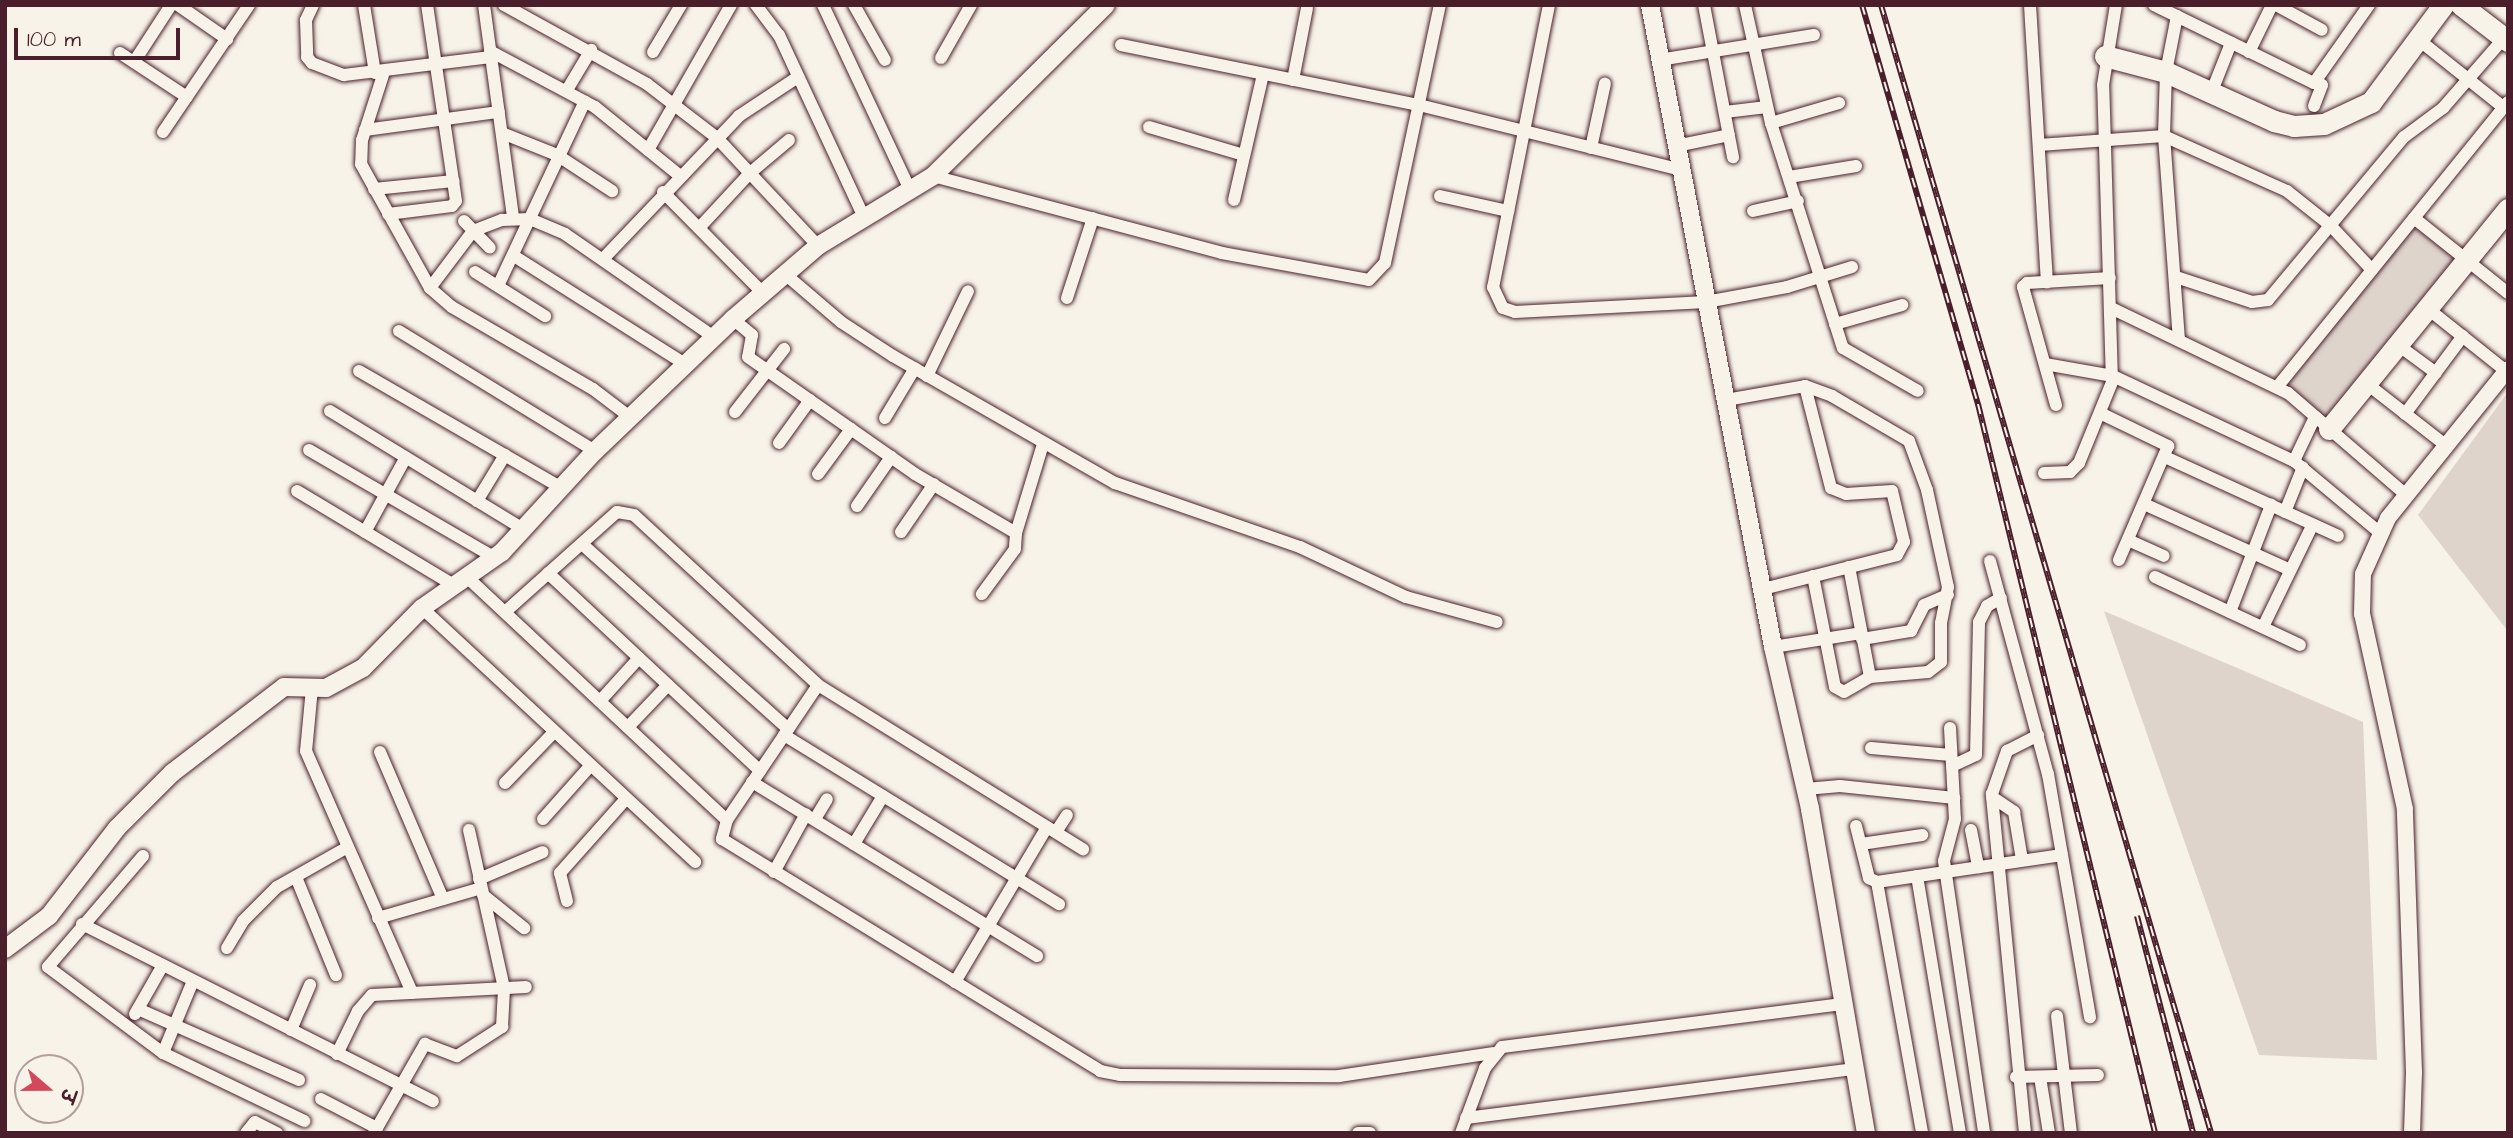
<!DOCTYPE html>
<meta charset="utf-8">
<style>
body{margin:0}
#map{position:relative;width:2513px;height:1138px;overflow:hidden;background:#f7f3e8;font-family:"Architects Daughter","Playpen Sans Deva",sans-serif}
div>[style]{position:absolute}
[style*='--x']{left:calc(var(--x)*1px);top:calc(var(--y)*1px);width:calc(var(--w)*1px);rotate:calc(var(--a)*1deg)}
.green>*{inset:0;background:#ded4cc}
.roads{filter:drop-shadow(0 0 2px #4a1f2b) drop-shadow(0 0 2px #4a1f2b)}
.minor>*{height:12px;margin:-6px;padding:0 6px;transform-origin:6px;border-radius:6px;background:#f7f3e8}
.tertiary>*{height:16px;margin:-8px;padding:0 8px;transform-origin:8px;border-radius:8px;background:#f7f3e8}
.secondary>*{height:18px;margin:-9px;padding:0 9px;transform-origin:9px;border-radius:9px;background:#f7f3e8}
.primary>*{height:21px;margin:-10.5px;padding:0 10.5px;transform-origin:10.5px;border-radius:10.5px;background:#f7f3e8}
.rail>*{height:6px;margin-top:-3px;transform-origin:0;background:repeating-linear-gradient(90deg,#f7f3e8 0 10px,#4a1f2b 0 20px);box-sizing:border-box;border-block:2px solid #4a1f2b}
span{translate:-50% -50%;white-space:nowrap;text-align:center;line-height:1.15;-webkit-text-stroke:5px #f7f3e8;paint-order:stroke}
.frame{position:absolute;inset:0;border:7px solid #4a1f2b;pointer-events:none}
.north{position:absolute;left:14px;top:1054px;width:70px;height:70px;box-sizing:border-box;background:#f7f3e8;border:2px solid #b29e9c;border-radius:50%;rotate:110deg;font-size:19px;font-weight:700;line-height:28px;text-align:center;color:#4a1f2b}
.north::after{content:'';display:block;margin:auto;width:24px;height:32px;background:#d1495b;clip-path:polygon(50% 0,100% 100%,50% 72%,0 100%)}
.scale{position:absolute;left:14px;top:28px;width:166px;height:32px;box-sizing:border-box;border:4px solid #4a1f2b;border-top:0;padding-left:9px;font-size:21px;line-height:24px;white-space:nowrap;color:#4a1f2b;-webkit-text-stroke:5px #f7f3e8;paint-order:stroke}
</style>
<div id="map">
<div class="green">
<div style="clip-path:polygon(2414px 218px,2467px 260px,2329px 429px,2278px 386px)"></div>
<div style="clip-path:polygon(2508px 392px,2508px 629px,2507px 630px,2418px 515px)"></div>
<div style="clip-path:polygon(2104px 611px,2363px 722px,2377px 1060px,2259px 1055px)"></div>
</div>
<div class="roads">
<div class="minor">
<div style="--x:178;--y:5;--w:60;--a:34.8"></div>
<div style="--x:313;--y:5;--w:17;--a:115"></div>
<div style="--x:306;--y:20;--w:37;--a:88"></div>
<div style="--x:307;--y:57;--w:8;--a:50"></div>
<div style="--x:312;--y:63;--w:34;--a:21"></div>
<div style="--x:344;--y:75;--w:148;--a:-7"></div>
<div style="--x:364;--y:5;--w:69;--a:80.8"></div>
<div style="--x:484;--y:5;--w:215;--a:82.2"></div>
<div style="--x:504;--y:5;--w:163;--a:28.9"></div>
<div style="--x:647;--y:84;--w:88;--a:37.6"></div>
<div style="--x:717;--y:138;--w:148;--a:46.9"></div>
<div style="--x:756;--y:5;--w:38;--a:53"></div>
<div style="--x:779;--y:35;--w:201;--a:65"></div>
<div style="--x:823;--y:5;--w:202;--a:64.8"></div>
<div style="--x:854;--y:5;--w:63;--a:60.6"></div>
<div style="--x:1549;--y:5;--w:288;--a:101.2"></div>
<div style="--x:1493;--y:287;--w:23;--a:65"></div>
<div style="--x:1503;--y:308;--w:13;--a:18"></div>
<div style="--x:1515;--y:312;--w:191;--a:-3"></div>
<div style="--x:1706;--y:302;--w:82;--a:-10.5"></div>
<div style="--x:1787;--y:287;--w:68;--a:-17.1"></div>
<div style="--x:1704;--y:5;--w:155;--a:79.2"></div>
<div style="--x:1745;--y:5;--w:121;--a:77.6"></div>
<div style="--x:1771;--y:123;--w:236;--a:72.3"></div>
<div style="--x:1843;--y:348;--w:86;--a:29.8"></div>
<div style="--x:2030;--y:5;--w:278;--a:86.5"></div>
<div style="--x:2154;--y:5;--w:178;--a:26"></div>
<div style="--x:2314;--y:83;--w:95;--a:-54.8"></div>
<div style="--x:2276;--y:5;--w:52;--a:28.5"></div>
<div style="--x:2177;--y:16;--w:57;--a:101.1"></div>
<div style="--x:2166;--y:72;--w:64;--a:91.8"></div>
<div style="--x:2164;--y:136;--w:205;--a:85.8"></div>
<div style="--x:2419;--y:40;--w:107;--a:38.6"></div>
<div style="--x:1121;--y:45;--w:304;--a:11.4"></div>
<div style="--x:1419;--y:105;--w:270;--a:13.9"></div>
<div style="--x:490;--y:51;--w:119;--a:28.1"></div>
<div style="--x:595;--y:107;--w:108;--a:39"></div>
<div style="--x:653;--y:52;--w:55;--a:-59.2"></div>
<div style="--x:2249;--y:52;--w:52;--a:-63.9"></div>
<div style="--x:120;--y:53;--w:80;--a:33.3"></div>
<div style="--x:941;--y:58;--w:61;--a:-60.5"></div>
<div style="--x:1659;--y:60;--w:157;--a:-9.2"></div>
<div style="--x:134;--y:62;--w:68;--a:-57"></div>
<div style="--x:384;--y:72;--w:71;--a:107.9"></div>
<div style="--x:362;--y:140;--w:24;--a:92"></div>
<div style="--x:361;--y:164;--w:142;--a:60.9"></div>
<div style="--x:430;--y:288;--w:29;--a:41"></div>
<div style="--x:452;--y:307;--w:163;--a:30.2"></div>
<div style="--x:593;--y:389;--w:48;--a:37.3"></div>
<div style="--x:1293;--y:80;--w:73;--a:-79"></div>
<div style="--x:567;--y:90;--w:47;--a:-59"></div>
<div style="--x:2212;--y:91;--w:52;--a:-68.4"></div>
<div style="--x:2314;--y:106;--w:22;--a:-69"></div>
<div style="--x:2322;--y:85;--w:6;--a:-149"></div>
<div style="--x:1725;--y:112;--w:42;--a:-6.8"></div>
<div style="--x:1771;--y:123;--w:71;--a:-16.4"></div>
<div style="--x:1149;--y:127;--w:99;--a:16.4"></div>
<div style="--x:365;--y:130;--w:135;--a:-7.7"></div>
<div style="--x:163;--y:132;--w:153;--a:-55.9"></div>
<div style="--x:502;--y:133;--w:59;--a:21.8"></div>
<div style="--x:557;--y:155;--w:66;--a:33.2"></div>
<div style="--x:2039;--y:145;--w:125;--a:-4.1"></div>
<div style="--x:2164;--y:136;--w:135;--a:24.1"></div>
<div style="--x:2287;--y:191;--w:56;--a:38.5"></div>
<div style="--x:2331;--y:226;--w:60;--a:47"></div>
<div style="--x:1676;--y:146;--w:54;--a:-11.7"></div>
<div style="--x:1591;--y:148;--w:66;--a:-77.8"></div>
<div style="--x:648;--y:150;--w:167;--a:-60.2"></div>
<div style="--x:933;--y:176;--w:299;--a:14.9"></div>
<div style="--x:1222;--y:253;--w:149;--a:10.4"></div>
<div style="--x:1369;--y:280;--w:23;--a:-47"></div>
<div style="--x:1385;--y:263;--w:264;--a:-78"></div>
<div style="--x:1789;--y:177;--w:68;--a:-9.3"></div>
<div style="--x:374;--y:189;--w:80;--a:-5.7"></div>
<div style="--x:663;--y:192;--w:142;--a:45.3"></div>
<div style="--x:1440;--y:196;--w:70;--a:12.4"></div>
<div style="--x:1234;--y:200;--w:129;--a:-77"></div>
<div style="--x:1753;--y:211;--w:46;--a:-12.5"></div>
<div style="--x:388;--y:214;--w:64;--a:-7.1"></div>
<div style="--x:452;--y:206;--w:6;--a:-51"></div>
<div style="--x:456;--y:201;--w:198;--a:-98.4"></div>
<div style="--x:2414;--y:218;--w:120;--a:38.6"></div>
<div style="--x:464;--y:221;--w:37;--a:46"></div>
<div style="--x:699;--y:228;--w:75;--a:-47.2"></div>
<div style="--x:750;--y:173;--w:51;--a:-40.2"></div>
<div style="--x:514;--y:256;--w:202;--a:32.3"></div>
<div style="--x:603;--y:259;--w:197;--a:-46.4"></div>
<div style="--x:739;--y:116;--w:71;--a:-33.5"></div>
<div style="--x:475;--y:272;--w:83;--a:32.2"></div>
<div style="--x:785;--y:274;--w:74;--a:40.6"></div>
<div style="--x:841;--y:322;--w:62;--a:33.2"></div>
<div style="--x:893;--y:356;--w:256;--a:29.8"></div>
<div style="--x:1115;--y:483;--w:196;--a:19.1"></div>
<div style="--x:1300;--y:547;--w:117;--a:25.3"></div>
<div style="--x:1406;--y:597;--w:94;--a:15.4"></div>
<div style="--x:2176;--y:277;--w:80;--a:18.2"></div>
<div style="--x:2252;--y:302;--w:16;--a:-7"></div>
<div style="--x:2268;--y:300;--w:212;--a:-50.2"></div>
<div style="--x:2404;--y:137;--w:49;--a:-36.6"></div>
<div style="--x:2443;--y:108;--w:93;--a:-48.9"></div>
<div style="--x:498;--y:286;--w:204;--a:-64.8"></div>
<div style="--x:430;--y:288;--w:71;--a:-53"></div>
<div style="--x:473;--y:231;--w:31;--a:-21"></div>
<div style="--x:502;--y:220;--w:28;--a:-2"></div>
<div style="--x:530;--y:219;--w:38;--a:23"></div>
<div style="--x:565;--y:234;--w:181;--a:34.7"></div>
<div style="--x:1067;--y:298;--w:84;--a:-72"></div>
<div style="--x:2111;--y:308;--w:196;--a:25.7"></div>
<div style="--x:2288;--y:393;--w:156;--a:40.8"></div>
<div style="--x:2427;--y:308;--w:101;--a:38.6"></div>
<div style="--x:733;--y:319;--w:25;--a:40"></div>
<div style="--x:752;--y:335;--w:22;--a:100"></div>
<div style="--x:748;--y:357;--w:204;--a:35"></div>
<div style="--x:915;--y:474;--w:117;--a:30.3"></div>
<div style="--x:1016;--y:533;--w:16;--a:94"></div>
<div style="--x:1015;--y:549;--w:56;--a:126.3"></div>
<div style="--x:1835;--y:324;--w:70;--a:-15.8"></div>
<div style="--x:399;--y:331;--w:230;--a:31.5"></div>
<div style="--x:2398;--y:345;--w:47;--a:36.4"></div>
<div style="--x:2045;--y:364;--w:69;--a:10"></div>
<div style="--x:2113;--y:376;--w:200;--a:25.2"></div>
<div style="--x:2294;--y:461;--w:111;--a:39.9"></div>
<div style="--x:359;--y:371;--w:234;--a:30"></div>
<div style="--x:927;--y:376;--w:94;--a:-64.2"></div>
<div style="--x:2366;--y:383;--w:99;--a:38"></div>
<div style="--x:2278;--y:386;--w:365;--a:-51"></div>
<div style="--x:1726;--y:400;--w:80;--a:-10"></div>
<div style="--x:1805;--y:386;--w:29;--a:20"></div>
<div style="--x:1832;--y:396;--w:89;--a:30.3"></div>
<div style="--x:1909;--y:441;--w:52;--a:69.8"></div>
<div style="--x:1927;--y:490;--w:99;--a:77.8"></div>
<div style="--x:1948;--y:587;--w:37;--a:101"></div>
<div style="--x:1941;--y:623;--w:39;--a:90"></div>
<div style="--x:1941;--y:662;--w:16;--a:142"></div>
<div style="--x:1928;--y:672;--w:58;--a:175.1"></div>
<div style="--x:2056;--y:405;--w:123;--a:-105.6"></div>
<div style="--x:2023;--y:287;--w:6;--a:-45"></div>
<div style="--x:2027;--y:283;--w:83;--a:-3.4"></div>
<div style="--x:330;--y:411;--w:228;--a:31.4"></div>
<div style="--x:735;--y:412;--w:80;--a:-52.1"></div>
<div style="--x:2100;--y:413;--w:76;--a:25.9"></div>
<div style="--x:2168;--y:446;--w:124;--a:113.3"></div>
<div style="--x:2405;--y:414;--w:97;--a:-53.4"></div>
<div style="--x:885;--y:418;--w:58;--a:-59"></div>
<div style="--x:779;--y:443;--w:53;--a:-54.2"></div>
<div style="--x:309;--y:450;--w:215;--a:30.1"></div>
<div style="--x:2165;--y:457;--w:190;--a:24.5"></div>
<div style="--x:2294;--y:461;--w:49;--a:-64.5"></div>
<div style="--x:2044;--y:473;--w:26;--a:-2"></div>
<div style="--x:2070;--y:472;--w:13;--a:-45"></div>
<div style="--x:2079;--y:463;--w:87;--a:-67.8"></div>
<div style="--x:2112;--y:382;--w:297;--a:-91.7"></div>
<div style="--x:2103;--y:85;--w:81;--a:-80.8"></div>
<div style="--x:818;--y:474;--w:56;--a:-53.7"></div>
<div style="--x:297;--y:491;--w:184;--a:31"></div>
<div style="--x:477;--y:501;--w:54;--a:-58.7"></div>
<div style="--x:2144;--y:504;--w:160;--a:24.3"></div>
<div style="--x:857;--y:506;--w:60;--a:-55.2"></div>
<div style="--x:2285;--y:512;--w:48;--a:-68.2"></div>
<div style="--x:365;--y:532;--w:85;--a:-61.3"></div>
<div style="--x:901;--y:532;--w:58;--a:-55.5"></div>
<div style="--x:1016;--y:533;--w:93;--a:-73.1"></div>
<div style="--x:2128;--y:540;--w:39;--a:24"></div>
<div style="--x:582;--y:544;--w:277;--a:41.9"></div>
<div style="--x:1990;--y:561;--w:221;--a:74.8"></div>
<div style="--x:2048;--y:774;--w:247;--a:80.2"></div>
<div style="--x:548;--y:573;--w:290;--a:43"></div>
<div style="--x:1813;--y:576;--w:113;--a:78.8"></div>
<div style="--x:1835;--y:687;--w:10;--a:29"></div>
<div style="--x:1844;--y:692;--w:30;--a:-30"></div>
<div style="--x:1870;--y:677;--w:112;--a:-100.8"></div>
<div style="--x:2155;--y:577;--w:160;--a:25.1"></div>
<div style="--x:468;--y:578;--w:354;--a:43.1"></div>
<div style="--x:1763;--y:589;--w:138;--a:-14.2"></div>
<div style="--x:1897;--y:555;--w:15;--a:-62"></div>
<div style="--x:1904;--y:542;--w:52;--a:-103.2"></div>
<div style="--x:1892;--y:491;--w:46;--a:176.3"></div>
<div style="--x:1846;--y:494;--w:16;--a:-158"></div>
<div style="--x:1831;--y:488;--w:105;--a:-104.3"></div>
<div style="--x:422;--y:608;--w:373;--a:42.9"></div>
<div style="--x:505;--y:612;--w:150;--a:-41.8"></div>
<div style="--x:617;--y:512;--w:17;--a:10"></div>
<div style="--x:634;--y:515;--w:251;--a:42.7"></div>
<div style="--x:818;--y:685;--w:312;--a:31.8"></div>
<div style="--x:2230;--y:612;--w:115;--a:-69"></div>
<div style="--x:2263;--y:627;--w:114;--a:-64.1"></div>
<div style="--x:1862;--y:639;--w:50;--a:-9.3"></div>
<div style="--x:1911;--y:631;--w:29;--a:-63"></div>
<div style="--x:1924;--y:605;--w:26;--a:-23"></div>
<div style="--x:1773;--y:647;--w:89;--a:-9"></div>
<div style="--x:818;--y:685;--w:163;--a:124"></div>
<div style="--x:727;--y:820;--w:20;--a:105"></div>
<div style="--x:722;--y:839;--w:444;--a:31.5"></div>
<div style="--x:1100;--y:1071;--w:20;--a:11"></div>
<div style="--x:1120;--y:1075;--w:219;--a:0.3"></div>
<div style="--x:1339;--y:1076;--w:155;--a:-8.5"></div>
<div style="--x:312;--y:688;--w:63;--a:95.4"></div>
<div style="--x:306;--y:751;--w:264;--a:66.3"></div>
<div style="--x:600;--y:701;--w:58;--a:-47.8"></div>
<div style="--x:628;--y:727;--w:58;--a:-46.4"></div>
<div style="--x:1950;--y:728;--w:91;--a:86.9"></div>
<div style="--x:1955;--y:819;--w:43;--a:104.7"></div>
<div style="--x:1944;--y:861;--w:275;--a:81.6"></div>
<div style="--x:784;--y:735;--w:323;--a:31.6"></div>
<div style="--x:1871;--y:748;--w:80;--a:5"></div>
<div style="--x:380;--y:752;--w:160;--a:66.8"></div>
<div style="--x:1952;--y:766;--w:26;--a:-25"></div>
<div style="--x:1976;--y:755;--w:133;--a:-88.7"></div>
<div style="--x:1979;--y:622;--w:18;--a:-63"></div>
<div style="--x:1987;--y:606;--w:16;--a:-30"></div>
<div style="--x:752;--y:782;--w:334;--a:31.4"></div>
<div style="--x:505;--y:783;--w:71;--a:-46.1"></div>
<div style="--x:1806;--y:789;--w:34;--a:-5"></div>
<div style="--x:1840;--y:786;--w:115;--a:6"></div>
<div style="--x:1992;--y:797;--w:27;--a:34"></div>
<div style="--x:2014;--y:812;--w:49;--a:80.5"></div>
<div style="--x:543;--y:819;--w:71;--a:-48.4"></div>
<div style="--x:815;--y:819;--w:23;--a:-59"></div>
<div style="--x:1856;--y:826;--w:54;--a:76"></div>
<div style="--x:1869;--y:878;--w:9;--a:27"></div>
<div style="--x:1877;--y:882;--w:187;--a:-8.3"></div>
<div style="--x:1971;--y:830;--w:38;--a:79"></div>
<div style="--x:1056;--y:832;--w:20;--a:-57"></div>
<div style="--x:854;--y:844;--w:56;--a:-58.9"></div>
<div style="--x:1861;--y:844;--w:62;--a:-8.4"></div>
<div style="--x:143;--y:856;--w:146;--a:130.6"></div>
<div style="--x:48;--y:967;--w:144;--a:36.8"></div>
<div style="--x:163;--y:1053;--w:157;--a:25.7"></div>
<div style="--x:774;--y:872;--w:66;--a:-61.1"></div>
<div style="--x:1917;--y:876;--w:261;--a:80.5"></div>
<div style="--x:296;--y:877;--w:106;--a:67.8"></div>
<div style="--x:479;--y:879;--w:69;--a:-22.9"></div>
<div style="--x:1877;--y:882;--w:255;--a:79.8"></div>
<div style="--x:483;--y:895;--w:53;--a:38.8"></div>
<div style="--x:567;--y:901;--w:29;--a:-104"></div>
<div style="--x:560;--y:873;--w:99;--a:-48.3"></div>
<div style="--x:378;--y:918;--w:107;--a:-16.2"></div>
<div style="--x:82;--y:924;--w:393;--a:26.8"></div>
<div style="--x:227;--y:948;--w:31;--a:-59"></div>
<div style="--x:243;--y:921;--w:48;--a:-45"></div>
<div style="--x:277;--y:887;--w:79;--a:-29.5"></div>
<div style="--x:955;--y:982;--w:180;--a:-59.3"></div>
<div style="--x:138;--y:1009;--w:176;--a:23.8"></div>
<div style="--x:135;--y:1014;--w:56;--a:-60.3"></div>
<div style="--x:2057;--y:1016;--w:118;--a:83.2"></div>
<div style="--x:291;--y:1030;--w:49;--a:-67.1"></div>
<div style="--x:163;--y:1053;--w:78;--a:-67.4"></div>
<div style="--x:337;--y:1054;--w:48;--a:-64"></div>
<div style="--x:358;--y:1011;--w:21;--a:-49"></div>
<div style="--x:372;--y:995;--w:154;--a:-3"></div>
<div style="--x:2016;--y:1077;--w:82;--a:-1.4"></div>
<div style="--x:2040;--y:1077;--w:57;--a:80.9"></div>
<div style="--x:321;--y:1099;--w:63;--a:27.4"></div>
<div style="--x:1466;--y:1118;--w:392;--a:-7.2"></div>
<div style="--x:246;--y:1133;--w:14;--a:-51"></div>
<div style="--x:255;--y:1122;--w:25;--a:27"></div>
<div style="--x:374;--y:1133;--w:103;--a:-60.2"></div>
<div style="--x:425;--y:1044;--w:34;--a:21"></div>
<div style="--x:457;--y:1056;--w:54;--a:-32.8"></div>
<div style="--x:502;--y:1027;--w:39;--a:-87"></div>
<div style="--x:504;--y:988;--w:162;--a:-102.5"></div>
<div style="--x:1358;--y:1133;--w:12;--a:0"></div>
<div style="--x:1461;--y:1133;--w:69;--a:-69.7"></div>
<div style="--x:1485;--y:1068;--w:27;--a:-51"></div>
<div style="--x:1502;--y:1047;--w:345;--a:-7.2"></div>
<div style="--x:2025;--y:1133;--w:341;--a:-95.6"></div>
<div style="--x:1992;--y:794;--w:46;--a:-70.8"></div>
<div style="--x:2007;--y:751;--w:35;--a:-27"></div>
</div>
<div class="tertiary">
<div style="--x:2412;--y:1133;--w:61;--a:-88.1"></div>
<div style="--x:2414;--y:1072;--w:263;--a:-92"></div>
<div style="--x:2405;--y:809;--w:200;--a:-102.4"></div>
<div style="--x:2362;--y:614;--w:40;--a:-88.6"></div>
<div style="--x:2363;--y:574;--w:61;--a:-65.9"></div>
<div style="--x:2388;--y:518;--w:191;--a:-51.2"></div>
</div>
<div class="secondary">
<div style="--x:1650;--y:5;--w:654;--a:79.15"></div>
<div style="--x:1773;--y:647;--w:166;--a:77.1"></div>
<div style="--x:1810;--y:809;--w:329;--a:80.2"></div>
<div style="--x:5;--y:949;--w:55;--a:-36.9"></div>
<div style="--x:49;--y:916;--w:111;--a:-52.3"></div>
<div style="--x:117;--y:828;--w:78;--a:-45"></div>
<div style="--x:172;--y:773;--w:141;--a:-37.5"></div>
<div style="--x:284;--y:687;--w:42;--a:1.4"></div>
<div style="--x:326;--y:688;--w:42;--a:-28.4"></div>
<div style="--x:363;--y:668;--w:84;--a:-45.5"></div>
<div style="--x:422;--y:608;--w:98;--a:-35"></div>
<div style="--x:502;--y:552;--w:137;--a:-47.4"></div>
<div style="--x:595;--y:451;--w:191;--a:-43.7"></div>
<div style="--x:733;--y:319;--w:112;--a:-40.7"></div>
<div style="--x:818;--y:246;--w:135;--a:-31.3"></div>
<div style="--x:933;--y:176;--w:243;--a:-44.7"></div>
</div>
<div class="primary">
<div style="--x:2461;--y:5;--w:59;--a:37.5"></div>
<div style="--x:2105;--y:56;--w:63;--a:14.7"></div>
<div style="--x:2166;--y:72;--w:119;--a:24.4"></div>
<div style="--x:2274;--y:121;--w:21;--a:14"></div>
<div style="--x:2294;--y:126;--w:30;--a:-4"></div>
<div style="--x:2324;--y:124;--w:52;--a:-25.1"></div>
<div style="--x:2371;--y:102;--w:121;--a:-53.4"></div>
<div style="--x:2329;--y:429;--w:284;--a:-50.9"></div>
</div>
</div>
<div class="rail">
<div style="--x:1862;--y:5;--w:416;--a:73.8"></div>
<div style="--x:1978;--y:404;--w:750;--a:76.35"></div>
<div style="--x:1881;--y:5;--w:1175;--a:73.69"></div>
<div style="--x:2137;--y:916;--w:224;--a:75.5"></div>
</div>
<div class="frame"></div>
<div class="north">उ</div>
<div class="scale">100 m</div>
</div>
